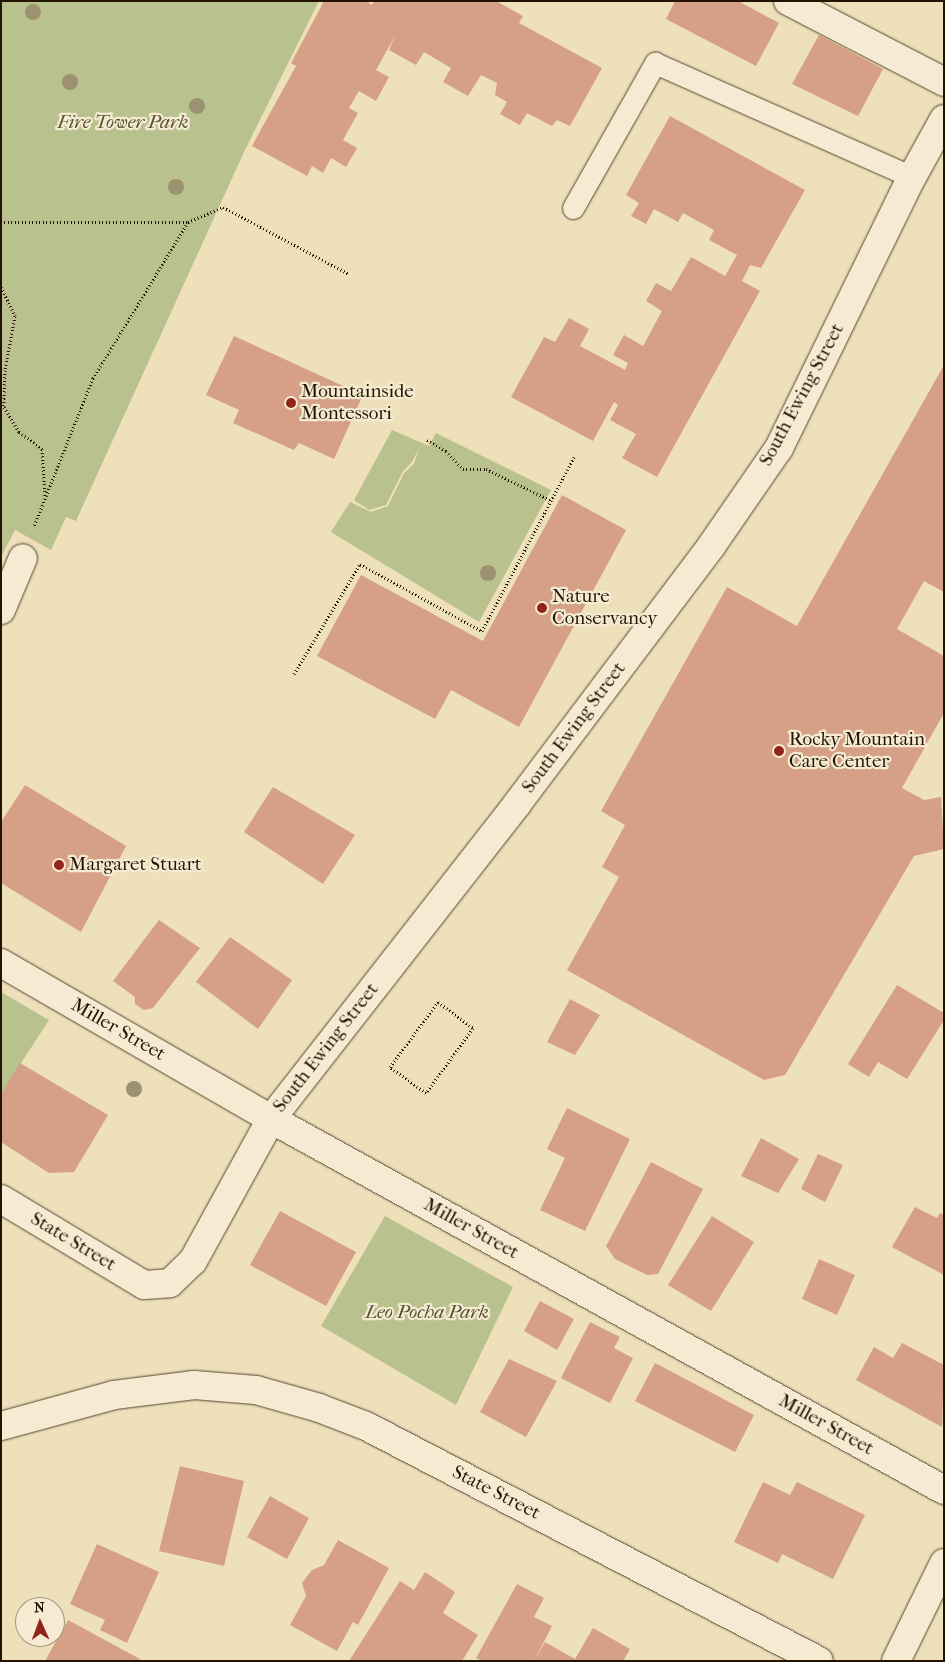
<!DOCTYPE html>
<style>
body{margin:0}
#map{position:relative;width:945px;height:1662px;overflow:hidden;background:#eee0ba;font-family:"IM FELL French Canon",serif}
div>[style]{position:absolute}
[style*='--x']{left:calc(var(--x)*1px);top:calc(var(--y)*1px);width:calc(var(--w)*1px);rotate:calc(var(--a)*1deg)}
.green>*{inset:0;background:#b9c28f}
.building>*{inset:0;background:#d6a086}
.path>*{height:3px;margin-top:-1.5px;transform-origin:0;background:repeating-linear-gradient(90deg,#231301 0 1px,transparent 0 3.5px)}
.roads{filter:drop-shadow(0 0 1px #56462f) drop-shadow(0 0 1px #56462f)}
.service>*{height:21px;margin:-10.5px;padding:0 10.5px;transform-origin:10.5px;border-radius:10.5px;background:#f4ebd2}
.minor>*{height:28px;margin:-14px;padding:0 14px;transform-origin:14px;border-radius:14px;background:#f4ebd2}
.trees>*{width:16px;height:16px;margin:-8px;border-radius:50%;background:#9c9170}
.dots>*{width:14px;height:14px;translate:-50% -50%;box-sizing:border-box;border:2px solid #f4ebd2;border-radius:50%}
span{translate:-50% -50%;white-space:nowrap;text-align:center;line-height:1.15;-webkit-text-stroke:4.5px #f4ebd2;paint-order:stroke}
.park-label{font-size:19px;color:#585033;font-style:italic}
.poi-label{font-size:19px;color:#231301}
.left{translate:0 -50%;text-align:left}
.street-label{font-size:19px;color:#231301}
.frame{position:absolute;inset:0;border:2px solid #231301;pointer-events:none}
.north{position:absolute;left:15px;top:1597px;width:50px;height:50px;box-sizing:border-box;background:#f4ebd2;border:1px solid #a0957e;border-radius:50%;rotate:358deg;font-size:14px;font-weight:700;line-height:20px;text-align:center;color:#231301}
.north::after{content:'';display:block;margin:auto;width:18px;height:22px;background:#8f2418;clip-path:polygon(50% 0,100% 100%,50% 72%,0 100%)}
</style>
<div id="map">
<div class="green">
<div style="clip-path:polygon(1px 1px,319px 1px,244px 152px,76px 521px,66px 517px,51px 550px,15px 530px,1px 557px)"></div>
<div style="clip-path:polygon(392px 430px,429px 446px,436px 433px,551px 490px,479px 622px,331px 532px,350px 502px,371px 512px,388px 506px,404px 473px,414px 464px,419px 448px,412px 462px,403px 471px,386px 505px,369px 510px,354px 500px)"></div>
<div style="clip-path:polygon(1px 992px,49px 1020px,1px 1094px)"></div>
<div style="clip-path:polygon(385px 1216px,513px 1287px,456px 1405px,321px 1326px)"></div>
</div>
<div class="building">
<div style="clip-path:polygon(324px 1px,366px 1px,372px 5px,374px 1px,496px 1px,523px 16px,519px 23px,602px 68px,570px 126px,557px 120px,552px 126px,527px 113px,520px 125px,500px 114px,507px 102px,495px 95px,497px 83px,481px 75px,468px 96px,443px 82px,451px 68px,424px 52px,416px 65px,389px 50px,395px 36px,376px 70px,389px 77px,376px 101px,359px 91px,349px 108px,358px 113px,343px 140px,357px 148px,346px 167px,331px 158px,323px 173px,312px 166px,307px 176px,252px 146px,296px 66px,291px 63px)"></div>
<div style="clip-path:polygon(675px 1px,738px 1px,779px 23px,756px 66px,666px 19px)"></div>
<div style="clip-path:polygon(819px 35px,883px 69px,858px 116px,792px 84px)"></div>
<div style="clip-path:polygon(670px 116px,805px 190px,761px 268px,750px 265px,742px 281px,760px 291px,657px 477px,622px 458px,636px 434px,610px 420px,618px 405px,614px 402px,593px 441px,511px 397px,544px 337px,555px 342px,569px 318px,589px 329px,580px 346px,625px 370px,628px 363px,613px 355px,624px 335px,643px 346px,662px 311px,646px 301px,656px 283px,671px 291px,691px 257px,725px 276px,737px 255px,709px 240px,714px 230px,683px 213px,678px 222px,654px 209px,646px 224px,631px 216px,639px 203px,626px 195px)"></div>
<div style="clip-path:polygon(234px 336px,363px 395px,334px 459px,299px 443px,294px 450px,233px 423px,239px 410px,206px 395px)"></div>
<div style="clip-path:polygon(944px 365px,944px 592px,924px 581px,897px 629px,944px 656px,944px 713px,902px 788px,924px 800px,941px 797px,944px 849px,914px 856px,785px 1075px,764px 1080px,567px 970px,619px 877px,602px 867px,625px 825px,601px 811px,727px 587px,797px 626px)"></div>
<div style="clip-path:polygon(562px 495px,626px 530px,519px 727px,451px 690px,435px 719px,317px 656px,361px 575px,483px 641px)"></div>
<div style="clip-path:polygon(25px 785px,126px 846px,81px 932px,1px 883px,1px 822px)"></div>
<div style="clip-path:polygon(273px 787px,355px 835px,323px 884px,244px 832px)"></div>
<div style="clip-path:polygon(159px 920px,200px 948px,153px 1008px,144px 1010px,135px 1004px,135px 997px,113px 981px)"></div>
<div style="clip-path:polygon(230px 937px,292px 980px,258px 1029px,196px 982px)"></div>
<div style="clip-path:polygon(897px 985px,944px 1013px,944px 1020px,907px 1079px,878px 1062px,869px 1077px,848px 1064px)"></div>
<div style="clip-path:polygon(570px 999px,600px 1015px,575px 1055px,547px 1042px)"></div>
<div style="clip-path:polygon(20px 1063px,108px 1115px,74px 1172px,49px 1173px,1px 1142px,1px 1094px)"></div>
<div style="clip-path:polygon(567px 1108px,630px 1139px,585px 1231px,540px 1210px,565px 1158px,547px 1149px)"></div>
<div style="clip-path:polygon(761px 1138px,799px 1159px,778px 1193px,741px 1176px)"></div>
<div style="clip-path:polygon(818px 1154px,843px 1165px,825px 1202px,801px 1189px)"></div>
<div style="clip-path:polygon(651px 1162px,703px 1189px,658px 1274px,647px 1275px,615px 1259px,606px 1246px)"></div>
<div style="clip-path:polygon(915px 1207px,937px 1218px,940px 1213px,944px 1215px,944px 1275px,892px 1247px)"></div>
<div style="clip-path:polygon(280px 1211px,356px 1252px,326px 1306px,250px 1265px)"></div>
<div style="clip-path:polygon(712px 1216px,754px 1242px,711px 1311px,668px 1285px)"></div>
<div style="clip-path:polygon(819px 1259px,855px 1275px,837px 1315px,802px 1299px)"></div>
<div style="clip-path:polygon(540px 1301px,574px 1319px,557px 1350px,524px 1331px)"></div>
<div style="clip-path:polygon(590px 1322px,620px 1337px,614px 1348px,633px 1358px,610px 1403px,561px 1378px)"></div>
<div style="clip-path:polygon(902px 1343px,944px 1365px,942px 1427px,856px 1380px,874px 1347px,893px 1358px)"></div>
<div style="clip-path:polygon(509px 1359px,557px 1381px,526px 1437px,480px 1412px)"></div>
<div style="clip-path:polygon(655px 1363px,754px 1415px,735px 1452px,635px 1401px)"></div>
<div style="clip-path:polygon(180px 1466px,244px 1481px,224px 1566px,159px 1551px)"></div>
<div style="clip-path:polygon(763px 1482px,790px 1495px,797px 1482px,865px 1515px,833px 1579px,782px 1554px,778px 1563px,734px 1542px)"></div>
<div style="clip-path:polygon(270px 1496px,309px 1518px,287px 1559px,247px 1537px)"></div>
<div style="clip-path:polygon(338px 1540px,389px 1568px,358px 1625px,353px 1622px,337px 1651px,290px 1625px,306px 1596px,302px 1583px,312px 1570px,324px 1565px)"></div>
<div style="clip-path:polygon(97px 1544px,159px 1572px,127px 1643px,100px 1630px,105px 1620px,70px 1604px)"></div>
<div style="clip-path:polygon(425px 1572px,455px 1592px,443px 1613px,478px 1635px,462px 1661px,349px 1661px,400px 1581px,414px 1590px)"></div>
<div style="clip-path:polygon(517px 1584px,544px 1598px,534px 1617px,552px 1626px,534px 1661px,482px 1661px,476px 1658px)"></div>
<div style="clip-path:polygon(68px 1620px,140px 1659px,139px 1661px,45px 1661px)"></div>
<div style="clip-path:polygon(593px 1628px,630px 1649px,623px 1661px,534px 1661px,545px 1642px,575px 1659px)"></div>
</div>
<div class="path">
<div style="--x:1;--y:222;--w:187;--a:0"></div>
<div style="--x:188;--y:222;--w:183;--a:121.3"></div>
<div style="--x:93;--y:378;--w:159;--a:111.7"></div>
<div style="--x:188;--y:222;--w:38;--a:-23"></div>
<div style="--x:223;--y:207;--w:143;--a:28"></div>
<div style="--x:1;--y:287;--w:32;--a:64"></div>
<div style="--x:15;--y:316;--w:55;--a:100.5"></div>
<div style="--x:5;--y:370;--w:37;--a:92"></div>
<div style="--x:4;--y:407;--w:29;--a:59"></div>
<div style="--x:19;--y:432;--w:29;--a:36"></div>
<div style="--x:42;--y:449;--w:47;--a:86.3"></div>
<div style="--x:427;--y:440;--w:22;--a:30"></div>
<div style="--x:446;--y:451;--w:25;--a:47"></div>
<div style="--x:463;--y:469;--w:23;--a:0"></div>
<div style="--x:486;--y:469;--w:71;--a:25.8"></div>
<div style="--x:294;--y:674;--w:128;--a:-59"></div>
<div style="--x:360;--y:564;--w:139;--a:28.8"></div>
<div style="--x:482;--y:631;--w:197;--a:-62.1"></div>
<div style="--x:438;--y:1002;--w:44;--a:36.6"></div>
<div style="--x:473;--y:1028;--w:80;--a:125.9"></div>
<div style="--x:426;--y:1093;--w:44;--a:-144.2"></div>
<div style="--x:390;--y:1067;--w:81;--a:-53.6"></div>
</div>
<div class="roads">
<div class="service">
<div style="--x:573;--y:208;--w:167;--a:-60.5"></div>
<div style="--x:655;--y:63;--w:281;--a:23.9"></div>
</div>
<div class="minor">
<div style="--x:788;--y:1;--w:176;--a:27.4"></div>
<div style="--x:1;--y:610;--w:56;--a:-67.1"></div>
<div style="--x:1;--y:963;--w:312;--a:30"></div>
<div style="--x:271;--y:1119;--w:768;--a:28.87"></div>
<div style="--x:1;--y:1199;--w:167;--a:31"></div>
<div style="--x:144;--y:1285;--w:26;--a:-4"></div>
<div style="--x:170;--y:1283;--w:32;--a:-44"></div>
<div style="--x:193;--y:1261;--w:162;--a:-61.2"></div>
<div style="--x:271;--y:1119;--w:400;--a:-52"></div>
<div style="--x:517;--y:804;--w:324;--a:-53"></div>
<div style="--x:712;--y:545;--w:118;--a:-55.4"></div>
<div style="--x:779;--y:448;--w:302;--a:-63.9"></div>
<div style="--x:912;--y:177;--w:66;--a:-61.1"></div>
<div style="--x:1;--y:1426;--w:117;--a:-15.3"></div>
<div style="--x:114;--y:1395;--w:81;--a:-7.1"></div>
<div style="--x:194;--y:1385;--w:62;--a:4.6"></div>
<div style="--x:256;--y:1390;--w:66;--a:15.9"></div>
<div style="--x:319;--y:1408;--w:50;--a:21"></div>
<div style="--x:366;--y:1426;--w:510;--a:27.42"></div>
<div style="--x:896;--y:1661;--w:109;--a:-63.9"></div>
</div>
</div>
<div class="trees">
<div style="left:33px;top:12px"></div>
<div style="left:70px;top:82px"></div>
<div style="left:197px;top:106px"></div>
<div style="left:176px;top:187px"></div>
<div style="left:488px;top:573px"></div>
<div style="left:134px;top:1089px"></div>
</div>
<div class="dots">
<div style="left:291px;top:403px;background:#8f2418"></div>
<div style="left:542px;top:608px;background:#8f2418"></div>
<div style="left:779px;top:751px;background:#8f2418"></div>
<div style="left:59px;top:865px;background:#8f2418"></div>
</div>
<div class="park-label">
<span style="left:123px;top:123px">Fire Tower Park</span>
<span style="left:427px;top:1313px">Leo Pocha Park</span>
</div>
<div class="poi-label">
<span class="left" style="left:301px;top:403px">Mountainside<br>Montessori</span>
<span class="left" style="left:552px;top:608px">Nature<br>Conservancy</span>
<span class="left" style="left:789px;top:751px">Rocky Mountain<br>Care Center</span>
<span class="left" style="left:69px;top:865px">Margaret Stuart</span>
</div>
<div class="street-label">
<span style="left:802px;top:395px;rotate:-62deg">South Ewing Street</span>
<span style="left:574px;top:728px;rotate:-53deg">South Ewing Street</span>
<span style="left:118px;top:1030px;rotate:30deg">Miller Street</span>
<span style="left:326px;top:1048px;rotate:-52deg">South Ewing Street</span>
<span style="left:471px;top:1229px;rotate:29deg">Miller Street</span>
<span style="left:73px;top:1242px;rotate:31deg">State Street</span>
<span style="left:826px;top:1425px;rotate:29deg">Miller Street</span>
<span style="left:496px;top:1493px;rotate:27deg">State Street</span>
</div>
<div class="frame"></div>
<div class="north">N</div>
</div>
